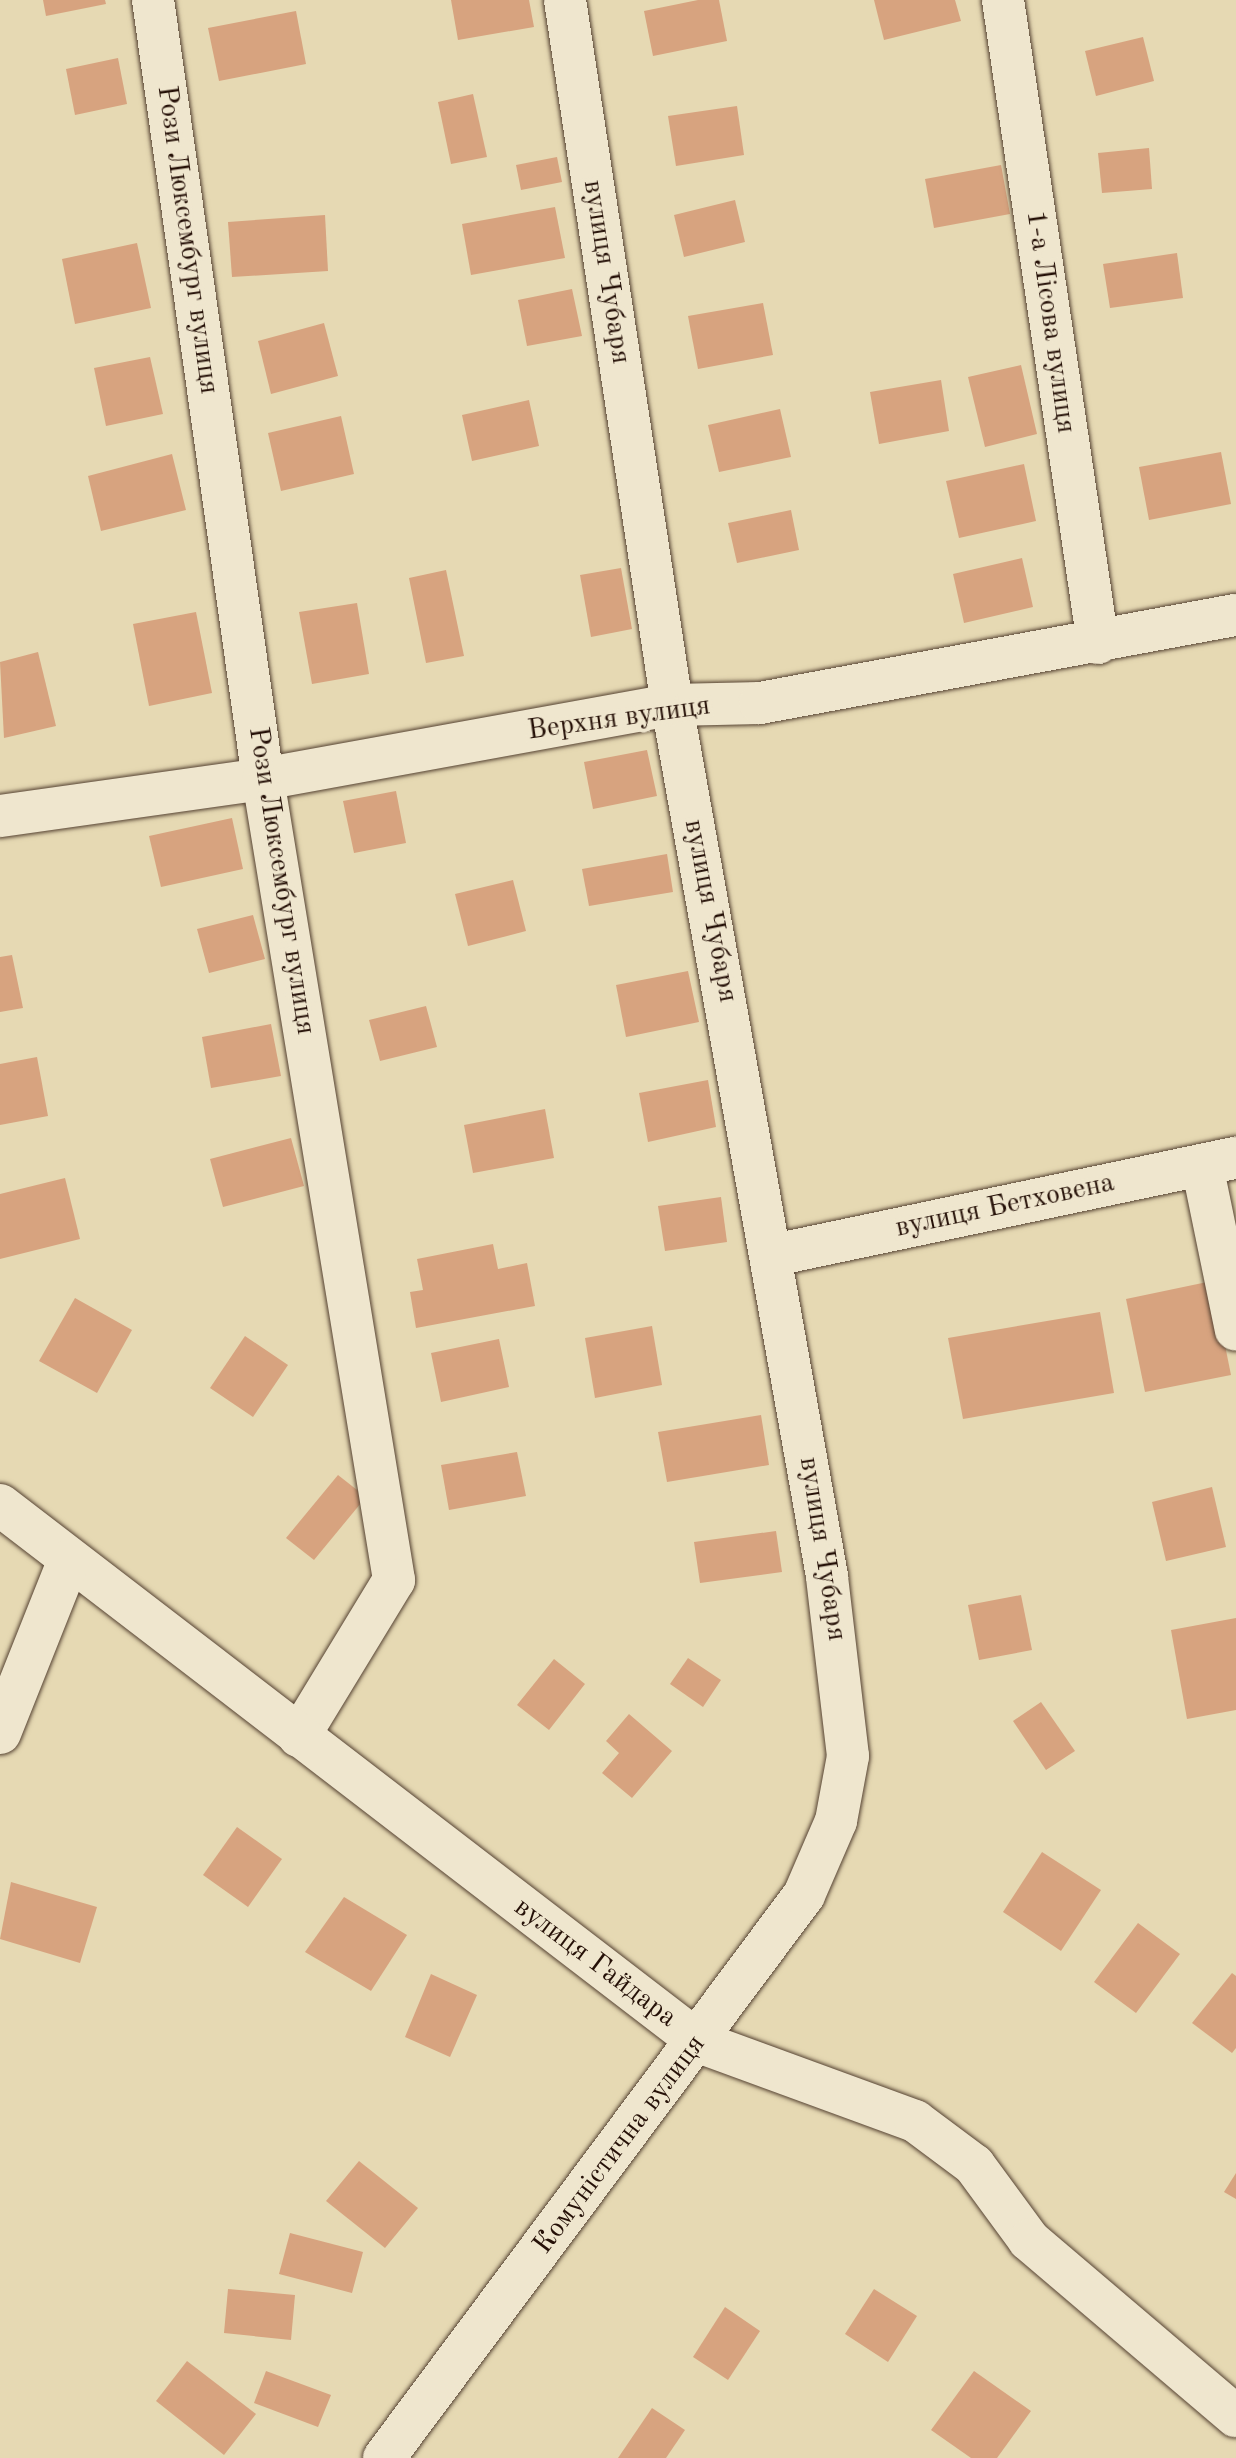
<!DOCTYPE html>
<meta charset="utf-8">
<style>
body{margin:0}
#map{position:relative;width:1236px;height:2458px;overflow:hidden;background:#e6d9b3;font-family:"Old Standard TT",serif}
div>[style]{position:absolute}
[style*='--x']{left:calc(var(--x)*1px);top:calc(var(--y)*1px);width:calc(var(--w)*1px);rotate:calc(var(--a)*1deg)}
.building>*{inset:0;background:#d7a37f}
.roads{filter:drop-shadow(0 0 2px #554232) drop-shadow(0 0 2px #554232)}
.minor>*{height:42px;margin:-21px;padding:0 21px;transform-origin:21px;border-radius:21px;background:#efe6ce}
span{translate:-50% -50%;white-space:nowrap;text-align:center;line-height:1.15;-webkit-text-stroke:8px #efe6ce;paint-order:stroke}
.street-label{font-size:28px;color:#251007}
</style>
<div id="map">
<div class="building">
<div style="clip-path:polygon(43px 0,105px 0,106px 4px,46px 16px)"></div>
<div style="clip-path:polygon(451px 0,529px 0,534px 27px,458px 40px)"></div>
<div style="clip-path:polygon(698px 0,719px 0,727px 41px,653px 56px,644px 11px)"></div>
<div style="clip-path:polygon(874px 0,955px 0,961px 21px,884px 40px)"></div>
<div style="clip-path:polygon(296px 11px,306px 64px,219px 81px,208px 28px)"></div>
<div style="clip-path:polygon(1143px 37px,1154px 81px,1096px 96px,1085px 51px)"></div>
<div style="clip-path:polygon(118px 58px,127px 104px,75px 115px,66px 69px)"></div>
<div style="clip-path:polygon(473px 94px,487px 157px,451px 164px,438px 102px)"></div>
<div style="clip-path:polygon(737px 106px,744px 155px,676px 166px,668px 116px)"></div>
<div style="clip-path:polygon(1149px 148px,1152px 189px,1102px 193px,1098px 153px)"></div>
<div style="clip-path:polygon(557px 157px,562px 182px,521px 190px,516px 165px)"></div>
<div style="clip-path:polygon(1001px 165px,1010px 214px,934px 228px,925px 179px)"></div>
<div style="clip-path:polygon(735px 200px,745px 242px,684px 257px,674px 215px)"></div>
<div style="clip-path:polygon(555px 207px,565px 258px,471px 275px,462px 224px)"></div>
<div style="clip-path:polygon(325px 215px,328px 271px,232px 277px,228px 222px)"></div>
<div style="clip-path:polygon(137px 243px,151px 308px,75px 324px,62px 259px)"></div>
<div style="clip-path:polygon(1177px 253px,1183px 298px,1110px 308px,1103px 264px)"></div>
<div style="clip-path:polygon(572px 289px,582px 336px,527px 346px,518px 300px)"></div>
<div style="clip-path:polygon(763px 303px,773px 355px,698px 369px,688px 316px)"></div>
<div style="clip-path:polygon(324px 323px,338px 376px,271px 394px,258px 341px)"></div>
<div style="clip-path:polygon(150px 357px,163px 414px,106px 426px,94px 368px)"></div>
<div style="clip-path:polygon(1021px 365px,1037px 434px,985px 447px,968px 377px)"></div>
<div style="clip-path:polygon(941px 380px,949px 431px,879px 444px,870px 392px)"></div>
<div style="clip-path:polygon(529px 400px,539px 446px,472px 461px,462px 415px)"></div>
<div style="clip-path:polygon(780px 409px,791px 457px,719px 472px,708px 425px)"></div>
<div style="clip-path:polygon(341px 416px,354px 474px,281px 491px,268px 433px)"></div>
<div style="clip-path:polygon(1221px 452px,1231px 504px,1149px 520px,1139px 467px)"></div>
<div style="clip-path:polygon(172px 454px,186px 510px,101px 531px,88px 476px)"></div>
<div style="clip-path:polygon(1024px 464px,1036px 521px,959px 538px,946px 481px)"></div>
<div style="clip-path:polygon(791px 510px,799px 550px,737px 563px,728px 523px)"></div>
<div style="clip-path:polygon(1022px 558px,1033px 607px,964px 623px,953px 574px)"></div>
<div style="clip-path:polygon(621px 568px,632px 629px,591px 637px,580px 575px)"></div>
<div style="clip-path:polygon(446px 570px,464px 656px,426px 663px,409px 578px)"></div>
<div style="clip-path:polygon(357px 603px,369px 674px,312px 684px,299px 612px)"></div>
<div style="clip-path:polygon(196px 612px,212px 693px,149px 706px,133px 624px)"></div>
<div style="clip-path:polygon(38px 652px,56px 726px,4px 738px,0 662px)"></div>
<div style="clip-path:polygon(647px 750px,657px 796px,593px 809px,584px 762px)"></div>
<div style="clip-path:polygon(396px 791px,406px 843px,354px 853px,343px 801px)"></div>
<div style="clip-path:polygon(232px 818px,243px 869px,161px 887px,149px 836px)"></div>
<div style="clip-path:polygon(667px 854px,673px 892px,589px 906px,582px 869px)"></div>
<div style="clip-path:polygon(513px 880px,526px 931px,468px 946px,455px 894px)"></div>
<div style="clip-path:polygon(253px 915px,265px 959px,209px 973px,197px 929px)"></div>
<div style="clip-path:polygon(12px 955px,23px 1008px,0 1012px,0 957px)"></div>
<div style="clip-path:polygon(688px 971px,699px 1022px,626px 1037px,616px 985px)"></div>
<div style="clip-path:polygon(426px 1006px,437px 1047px,380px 1061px,369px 1020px)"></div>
<div style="clip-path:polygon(271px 1024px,281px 1076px,211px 1088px,202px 1037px)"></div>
<div style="clip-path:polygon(37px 1057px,48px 1116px,0 1125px,0 1064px)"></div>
<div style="clip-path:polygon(708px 1080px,716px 1127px,648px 1142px,639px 1093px)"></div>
<div style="clip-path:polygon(545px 1109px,554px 1158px,473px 1173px,464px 1125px)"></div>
<div style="clip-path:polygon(291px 1138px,304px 1186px,223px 1207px,210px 1159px)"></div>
<div style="clip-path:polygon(65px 1178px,80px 1239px,0 1259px,0 1194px)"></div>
<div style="clip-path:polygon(721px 1197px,727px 1242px,665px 1251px,658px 1206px)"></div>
<div style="clip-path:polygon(493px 1244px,498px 1269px,527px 1263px,535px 1306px,416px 1328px,410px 1292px,423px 1290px,417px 1259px)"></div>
<div style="clip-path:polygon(1212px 1281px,1231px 1375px,1145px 1392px,1126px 1299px)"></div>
<div style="clip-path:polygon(75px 1298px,132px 1330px,97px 1393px,39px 1361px)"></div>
<div style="clip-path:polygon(1100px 1312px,1114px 1393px,963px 1419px,948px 1338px)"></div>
<div style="clip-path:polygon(652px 1326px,662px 1385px,595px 1398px,585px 1338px)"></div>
<div style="clip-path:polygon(245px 1336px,288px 1365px,253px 1417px,210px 1388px)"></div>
<div style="clip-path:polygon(499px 1339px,509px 1387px,441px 1402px,431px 1353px)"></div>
<div style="clip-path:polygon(761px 1415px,769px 1465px,667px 1482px,658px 1432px)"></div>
<div style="clip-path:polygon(517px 1452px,526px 1496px,449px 1510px,441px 1465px)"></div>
<div style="clip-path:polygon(338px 1475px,366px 1497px,314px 1560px,286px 1538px)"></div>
<div style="clip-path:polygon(1212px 1487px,1226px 1547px,1166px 1561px,1152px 1502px)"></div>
<div style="clip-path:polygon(776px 1531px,782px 1572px,700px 1583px,694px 1542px)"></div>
<div style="clip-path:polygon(1021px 1595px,1032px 1650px,979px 1660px,968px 1605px)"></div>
<div style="clip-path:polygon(1236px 1618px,1236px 1710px,1187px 1719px,1171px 1630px)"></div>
<div style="clip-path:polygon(688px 1658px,721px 1680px,703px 1707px,670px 1684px)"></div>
<div style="clip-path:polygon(554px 1659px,585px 1684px,549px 1730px,517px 1705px)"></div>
<div style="clip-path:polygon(1041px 1702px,1075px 1751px,1046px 1770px,1013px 1721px)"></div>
<div style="clip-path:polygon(629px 1714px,672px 1751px,632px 1798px,602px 1773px,619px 1753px,606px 1741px)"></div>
<div style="clip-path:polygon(237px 1827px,282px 1859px,248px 1907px,203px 1875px)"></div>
<div style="clip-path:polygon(1042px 1852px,1101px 1890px,1061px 1951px,1003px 1912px)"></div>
<div style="clip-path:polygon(11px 1882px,97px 1907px,80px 1963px,0 1939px)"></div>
<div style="clip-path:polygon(344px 1897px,407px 1935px,371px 1991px,305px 1952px)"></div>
<div style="clip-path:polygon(1138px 1923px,1180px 1954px,1136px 2013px,1094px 1982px)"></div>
<div style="clip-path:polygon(1232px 1973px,1236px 1976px,1236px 2048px,1232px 2053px,1192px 2023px)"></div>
<div style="clip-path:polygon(431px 1974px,477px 1995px,450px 2057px,405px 2037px)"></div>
<div style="clip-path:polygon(359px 2161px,418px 2208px,385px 2248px,326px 2201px)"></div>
<div style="clip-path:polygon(1236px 2173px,1236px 2199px,1224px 2192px)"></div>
<div style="clip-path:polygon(290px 2233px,363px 2252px,352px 2293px,279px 2274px)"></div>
<div style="clip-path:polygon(228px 2289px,295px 2295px,291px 2340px,224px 2333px)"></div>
<div style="clip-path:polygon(874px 2289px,917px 2316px,888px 2362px,845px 2334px)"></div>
<div style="clip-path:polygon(725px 2307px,760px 2331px,728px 2380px,693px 2357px)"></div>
<div style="clip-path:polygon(187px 2361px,256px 2414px,224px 2455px,156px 2401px)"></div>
<div style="clip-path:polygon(266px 2371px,331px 2395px,318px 2427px,254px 2403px)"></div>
<div style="clip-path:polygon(974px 2371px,1031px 2411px,997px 2458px,971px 2458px,931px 2430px)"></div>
<div style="clip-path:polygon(652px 2408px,685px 2430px,666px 2458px,618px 2458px)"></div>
</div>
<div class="roads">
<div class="minor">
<div style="--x:153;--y:0;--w:787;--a:81.96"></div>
<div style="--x:263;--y:779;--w:812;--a:80.71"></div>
<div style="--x:394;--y:1580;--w:183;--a:121.3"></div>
<div style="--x:1003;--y:0;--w:650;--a:81.6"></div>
<div style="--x:0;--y:816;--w:266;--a:-8"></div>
<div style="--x:263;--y:779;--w:416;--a:-10.3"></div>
<div style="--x:672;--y:705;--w:88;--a:-1.3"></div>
<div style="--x:760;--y:703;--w:484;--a:-10.5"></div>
<div style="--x:1202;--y:1165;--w:168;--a:78.4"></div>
<div style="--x:774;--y:1255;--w:472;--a:-11.9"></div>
<div style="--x:0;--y:1505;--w:881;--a:37.53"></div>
<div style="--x:699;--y:2042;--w:230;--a:20.1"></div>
<div style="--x:915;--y:2121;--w:74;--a:36.7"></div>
<div style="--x:974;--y:2165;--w:93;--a:53.7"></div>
<div style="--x:1029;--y:2240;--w:272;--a:40.4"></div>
<div style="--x:0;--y:1733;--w:186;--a:-68.3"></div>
<div style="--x:384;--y:2458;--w:702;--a:-53.28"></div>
<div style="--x:804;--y:1895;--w:81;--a:-66.6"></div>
<div style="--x:836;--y:1821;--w:66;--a:-79.5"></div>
<div style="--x:848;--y:1756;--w:181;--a:-96.7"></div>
<div style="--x:827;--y:1576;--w:885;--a:-100.09"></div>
<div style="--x:672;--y:705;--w:713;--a:-98.63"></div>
</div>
</div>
<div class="street-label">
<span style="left:187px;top:240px;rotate:82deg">Рози Люксембург вулиця</span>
<span style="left:606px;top:272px;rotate:81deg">вулиця Чубаря</span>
<span style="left:1050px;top:322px;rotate:82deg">1-а Лісова вулиця</span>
<span style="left:619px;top:719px;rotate:-8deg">Верхня вулиця</span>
<span style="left:281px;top:881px;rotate:81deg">Рози Люксембург вулиця</span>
<span style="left:710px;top:911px;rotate:79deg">вулиця Чубаря</span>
<span style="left:1005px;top:1206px;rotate:-12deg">вулиця Бетховена</span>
<span style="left:822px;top:1549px;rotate:81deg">вулиця Чубаря</span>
<span style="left:595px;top:1963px;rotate:37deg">вулиця Гайдара</span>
<span style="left:620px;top:2145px;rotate:-53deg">Комуністична вулиця</span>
</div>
</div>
